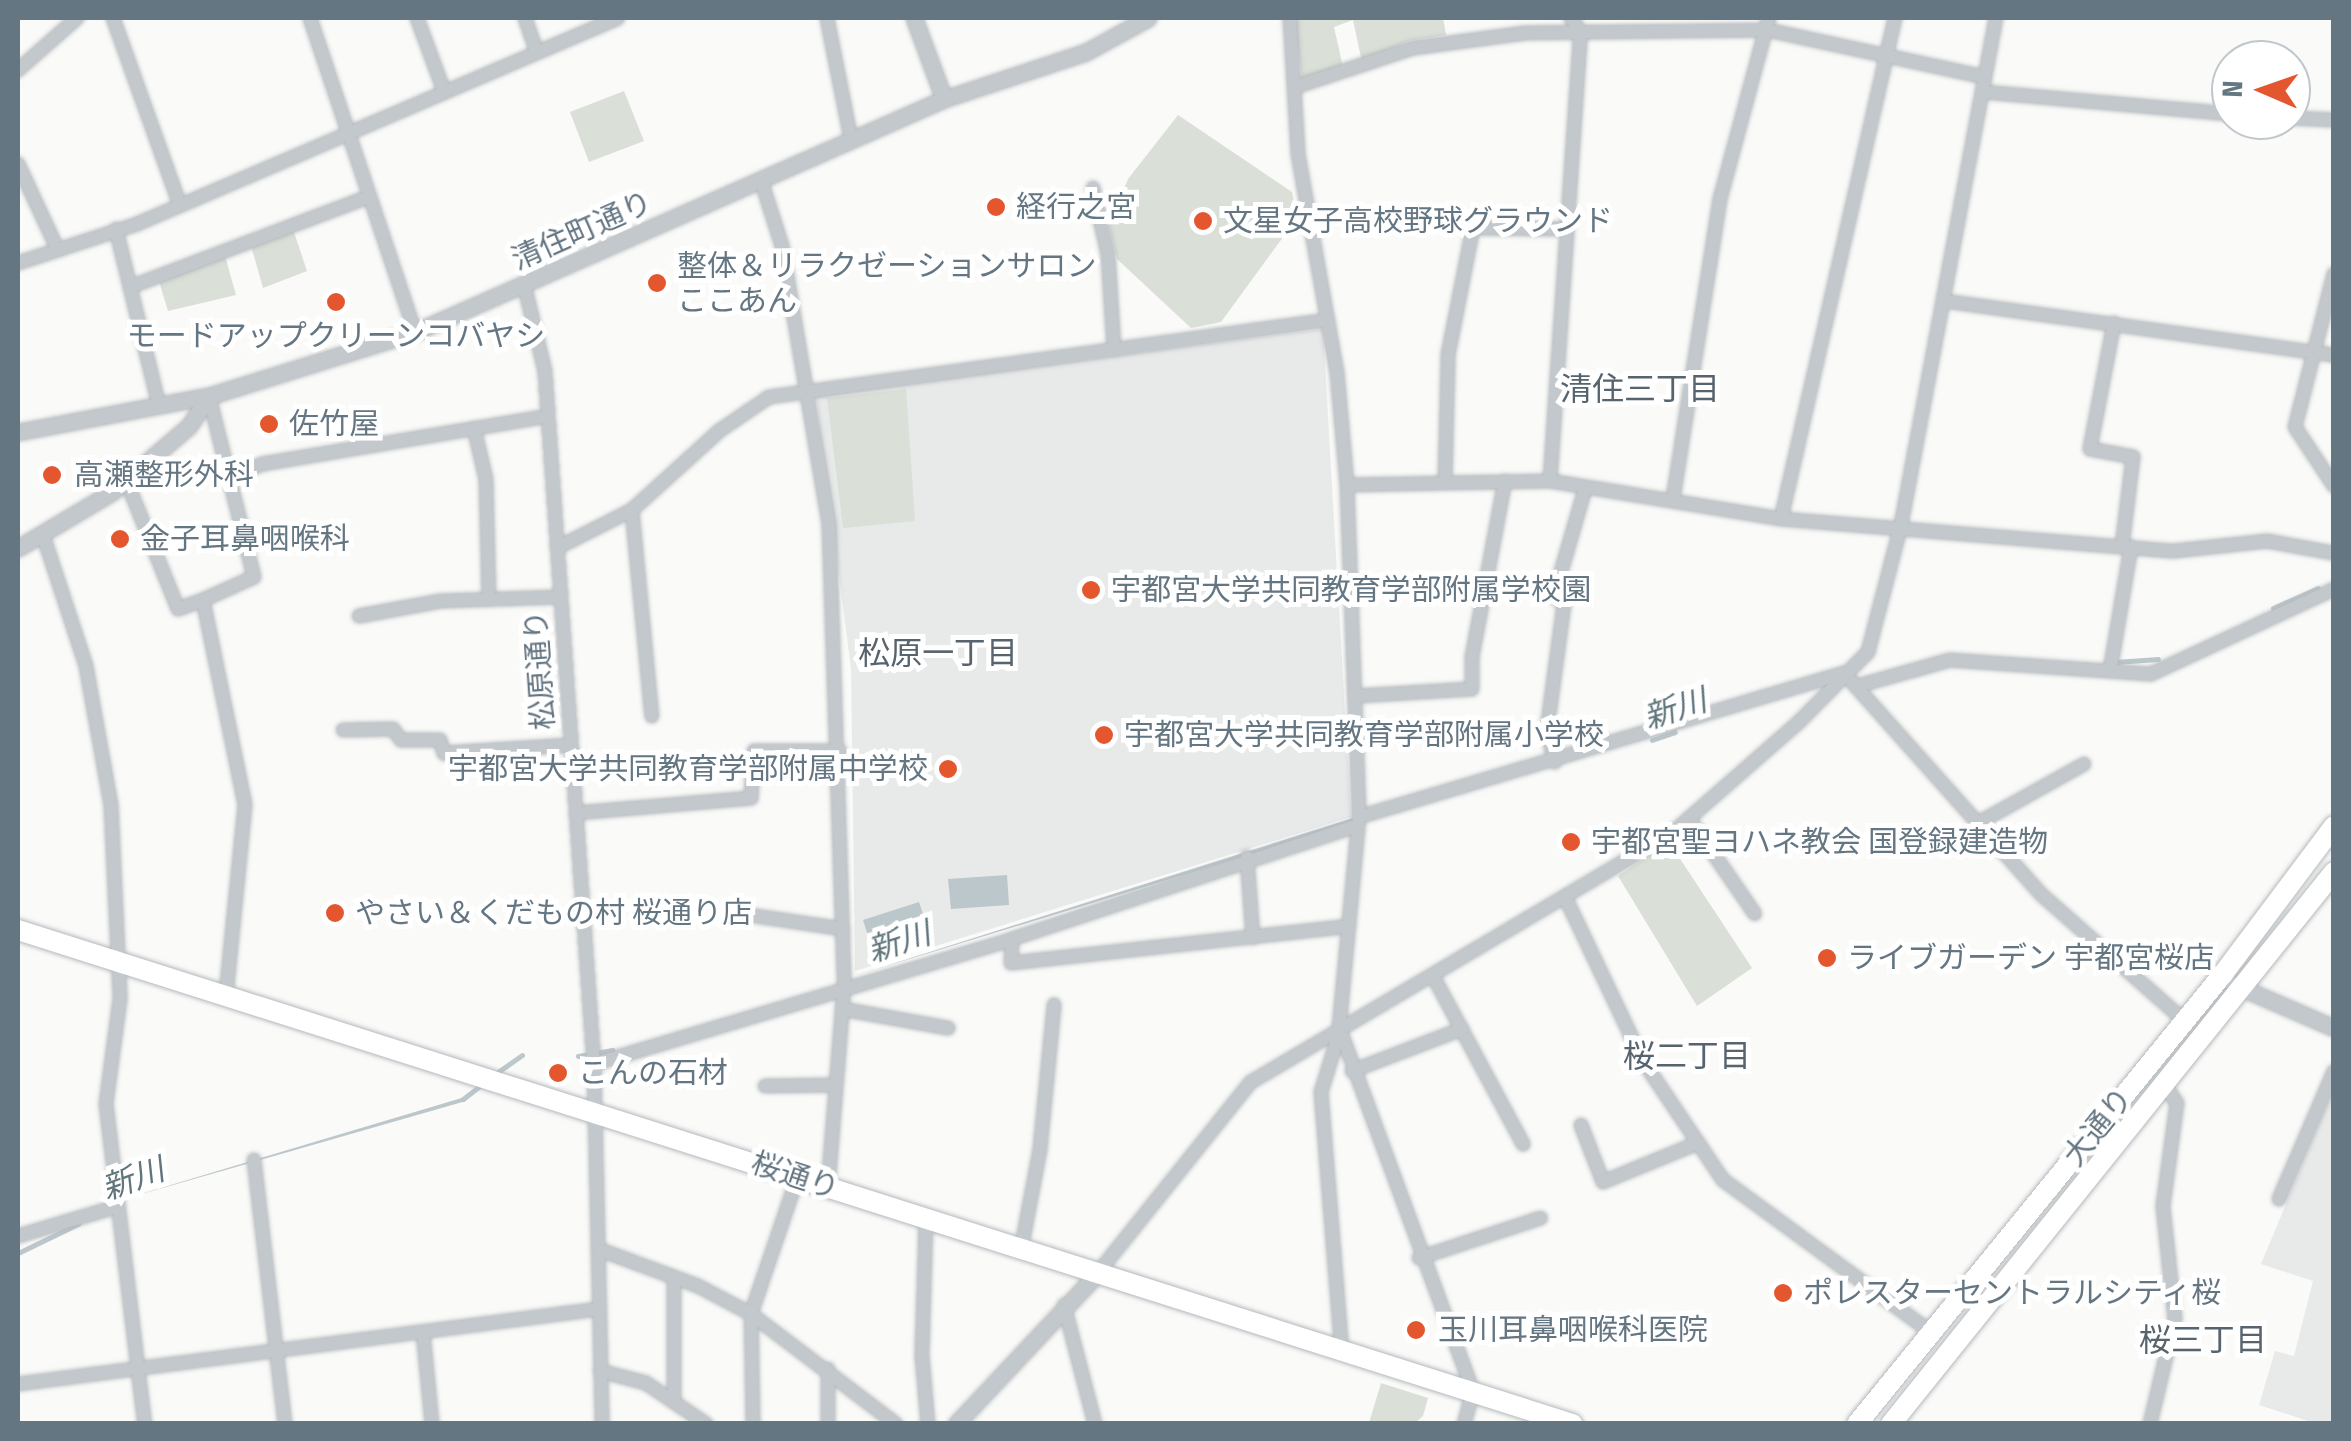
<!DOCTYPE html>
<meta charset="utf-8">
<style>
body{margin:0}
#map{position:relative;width:2351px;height:1441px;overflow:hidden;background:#fafaf8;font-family:"Fira Sans Condensed","Noto Sans JP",sans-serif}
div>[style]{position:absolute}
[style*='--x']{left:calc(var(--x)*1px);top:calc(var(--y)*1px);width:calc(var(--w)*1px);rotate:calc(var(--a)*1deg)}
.built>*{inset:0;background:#e8e9e9}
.green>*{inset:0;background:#dadfd7}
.water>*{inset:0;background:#bbc7cb}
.stream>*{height:5px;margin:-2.5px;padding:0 2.5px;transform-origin:2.5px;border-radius:2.5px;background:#bbc7cb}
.roads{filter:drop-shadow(0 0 2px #b4b9bd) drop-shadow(0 0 2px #b4b9bd)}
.minor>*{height:12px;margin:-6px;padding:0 6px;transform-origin:6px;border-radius:6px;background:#c3c8cc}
.tertiary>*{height:15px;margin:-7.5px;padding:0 7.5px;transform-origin:7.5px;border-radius:7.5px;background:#c3c8cc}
.trunk>*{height:20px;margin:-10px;padding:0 10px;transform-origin:10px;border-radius:10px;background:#fff}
.dots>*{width:28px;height:28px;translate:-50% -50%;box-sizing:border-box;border:5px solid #fff;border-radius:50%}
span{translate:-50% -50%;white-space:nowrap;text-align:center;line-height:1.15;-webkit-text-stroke:10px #fff;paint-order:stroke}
.poi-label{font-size:30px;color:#657683}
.left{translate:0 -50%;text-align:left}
.right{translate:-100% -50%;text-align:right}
.street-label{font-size:30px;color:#657683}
.neighbourhood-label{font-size:32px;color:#57646e}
.water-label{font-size:32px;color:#60757c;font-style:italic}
.frame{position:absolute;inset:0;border:20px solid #657683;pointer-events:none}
.north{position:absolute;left:2211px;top:40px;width:100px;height:100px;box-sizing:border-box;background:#fff;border:2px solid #c1c8cd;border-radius:50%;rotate:272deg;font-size:28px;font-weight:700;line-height:40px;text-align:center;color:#657683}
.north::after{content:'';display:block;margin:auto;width:35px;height:45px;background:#e4572e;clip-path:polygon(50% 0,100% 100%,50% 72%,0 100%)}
</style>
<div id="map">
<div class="built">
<div style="clip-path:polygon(1323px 329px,1351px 817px,855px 971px,851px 669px,816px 395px)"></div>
<div style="clip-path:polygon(2333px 1091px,2333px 1423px,2314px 1423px,2259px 1405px,2275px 1351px,2294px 1356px,2313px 1281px,2261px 1264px)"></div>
</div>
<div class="green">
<div style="clip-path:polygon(1294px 18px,1443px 18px,1446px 35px,1408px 41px,1362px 62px,1353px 20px,1334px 27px,1343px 67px,1302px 78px)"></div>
<div style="clip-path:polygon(624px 91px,644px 141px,589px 162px,570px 112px)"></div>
<div style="clip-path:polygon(1178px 115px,1292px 192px,1297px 218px,1221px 322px,1191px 328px,1117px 259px,1109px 225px,1128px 179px)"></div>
<div style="clip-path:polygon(292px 226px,307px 271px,263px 288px,250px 242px)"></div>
<div style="clip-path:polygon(224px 252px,236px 295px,168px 311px,158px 278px)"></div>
<div style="clip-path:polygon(906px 389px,915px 521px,843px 528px,827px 398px)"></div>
<div style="clip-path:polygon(1669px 842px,1752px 968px,1697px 1006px,1618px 876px)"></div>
<div style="clip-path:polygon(1381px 1383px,1428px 1398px,1423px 1416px,1415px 1423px,1369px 1423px)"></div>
</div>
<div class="water">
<div style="clip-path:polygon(1353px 818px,1354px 823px,854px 976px)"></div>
<div style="clip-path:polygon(1007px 875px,1009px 905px,951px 909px,948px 879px)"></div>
<div style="clip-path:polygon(919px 902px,930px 936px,874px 954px,863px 920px)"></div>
<div style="clip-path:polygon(465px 1097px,466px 1101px,124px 1199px)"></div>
</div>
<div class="stream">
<div style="--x:2273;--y:608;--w:49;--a:-24"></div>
<div style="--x:2115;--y:662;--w:43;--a:-4"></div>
<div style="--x:1652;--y:740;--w:24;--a:-19"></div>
<div style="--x:578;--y:1056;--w:35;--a:-10"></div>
<div style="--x:495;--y:1074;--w:33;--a:-35"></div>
<div style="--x:463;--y:1099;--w:24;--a:-38"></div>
<div style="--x:18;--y:1253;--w:67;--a:-25.8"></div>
</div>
<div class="roads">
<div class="minor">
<div style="--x:113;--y:18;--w:199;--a:70.3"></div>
<div style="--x:310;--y:18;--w:331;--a:71.5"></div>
<div style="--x:417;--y:18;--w:78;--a:69.7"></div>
<div style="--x:525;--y:18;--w:36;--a:71"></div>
<div style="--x:827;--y:18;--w:123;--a:78.8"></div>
<div style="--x:1290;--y:18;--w:136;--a:86.6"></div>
<div style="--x:1298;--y:154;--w:221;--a:79.9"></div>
<div style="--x:1337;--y:372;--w:113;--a:84.9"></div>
<div style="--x:1347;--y:485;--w:332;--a:87.9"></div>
<div style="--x:1359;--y:817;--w:211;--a:95.4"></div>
<div style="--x:1339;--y:1027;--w:388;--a:69.8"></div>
<div style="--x:1473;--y:1391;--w:34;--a:105"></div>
<div style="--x:18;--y:70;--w:79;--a:-41.4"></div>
<div style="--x:1295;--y:87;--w:124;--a:-18.3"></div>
<div style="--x:1413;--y:48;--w:113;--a:-7.6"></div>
<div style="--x:1525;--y:33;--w:242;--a:-0.7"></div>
<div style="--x:1767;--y:30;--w:223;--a:12.2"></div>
<div style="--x:1984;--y:92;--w:248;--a:5.1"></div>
<div style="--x:2291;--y:118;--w:43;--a:2.7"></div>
<div style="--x:18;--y:164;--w:95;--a:65.1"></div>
<div style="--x:761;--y:180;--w:69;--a:72.3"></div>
<div style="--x:782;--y:246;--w:282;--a:80.4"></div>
<div style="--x:829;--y:524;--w:464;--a:88.1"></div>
<div style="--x:844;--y:988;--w:199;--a:94.6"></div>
<div style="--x:1093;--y:188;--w:68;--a:77.2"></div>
<div style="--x:1108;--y:254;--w:96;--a:86.4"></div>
<div style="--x:116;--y:229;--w:181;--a:76.3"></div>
<div style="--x:18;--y:263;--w:125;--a:-18.1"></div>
<div style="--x:137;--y:224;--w:523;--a:-23.18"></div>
<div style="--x:2334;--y:274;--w:158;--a:104.3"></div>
<div style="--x:2295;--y:427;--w:71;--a:56.5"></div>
<div style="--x:130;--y:287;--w:252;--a:-20.7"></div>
<div style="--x:525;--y:288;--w:85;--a:76.5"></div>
<div style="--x:545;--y:371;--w:695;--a:85.96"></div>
<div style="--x:594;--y:1064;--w:360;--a:88.7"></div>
<div style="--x:1944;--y:301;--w:394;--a:7.9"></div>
<div style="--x:2114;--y:323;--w:128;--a:100.8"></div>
<div style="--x:2090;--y:449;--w:44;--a:10.5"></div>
<div style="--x:2133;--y:457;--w:90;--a:97"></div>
<div style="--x:474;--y:428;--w:52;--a:76.8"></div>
<div style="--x:486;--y:479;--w:120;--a:88.6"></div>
<div style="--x:229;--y:478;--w:36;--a:-23"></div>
<div style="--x:262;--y:464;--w:290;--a:-9.5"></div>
<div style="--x:126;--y:480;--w:139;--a:68"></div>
<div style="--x:178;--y:609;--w:27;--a:-20"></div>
<div style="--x:203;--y:600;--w:209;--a:78.4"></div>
<div style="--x:245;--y:805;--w:191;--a:95.7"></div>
<div style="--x:1550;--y:481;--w:450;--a:-86.1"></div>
<div style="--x:1581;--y:32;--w:17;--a:-126"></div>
<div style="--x:1445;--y:482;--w:127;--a:-88.6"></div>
<div style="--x:1448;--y:355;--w:129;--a:-78.9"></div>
<div style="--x:1473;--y:228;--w:94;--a:0.6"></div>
<div style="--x:1347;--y:485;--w:203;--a:-1.1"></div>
<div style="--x:1550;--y:481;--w:234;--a:9.3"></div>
<div style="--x:1781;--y:519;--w:394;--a:4.7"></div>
<div style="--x:2174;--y:551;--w:94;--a:-6.1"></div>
<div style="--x:2267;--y:541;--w:68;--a:10.2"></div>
<div style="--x:1673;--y:499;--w:304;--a:-81.1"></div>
<div style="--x:1720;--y:199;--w:188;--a:-74.9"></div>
<div style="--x:632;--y:510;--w:207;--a:84.5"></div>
<div style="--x:1781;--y:519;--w:514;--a:-77.18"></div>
<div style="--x:43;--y:535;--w:138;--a:71.8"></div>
<div style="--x:86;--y:666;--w:141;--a:79.8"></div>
<div style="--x:111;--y:805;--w:194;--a:87.3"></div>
<div style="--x:120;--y:999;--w:106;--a:97.6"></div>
<div style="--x:106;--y:1104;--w:322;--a:83.1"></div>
<div style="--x:557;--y:548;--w:84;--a:-26.9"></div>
<div style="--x:632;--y:510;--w:118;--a:-42.2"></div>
<div style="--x:719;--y:431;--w:60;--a:-34.2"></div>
<div style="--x:769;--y:397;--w:564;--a:-7.84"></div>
<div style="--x:203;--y:600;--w:56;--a:-24.3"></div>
<div style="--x:254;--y:577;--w:187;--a:-104"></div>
<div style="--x:359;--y:616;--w:83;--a:-10.4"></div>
<div style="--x:441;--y:601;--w:119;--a:-1.9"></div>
<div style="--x:2110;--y:671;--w:126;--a:-80.4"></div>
<div style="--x:1861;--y:685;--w:92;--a:-15.7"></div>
<div style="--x:1950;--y:660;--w:201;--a:4"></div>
<div style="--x:2151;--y:674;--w:202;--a:-24.9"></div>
<div style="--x:1356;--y:696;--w:116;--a:-3.5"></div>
<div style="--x:1472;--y:689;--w:32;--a:-90"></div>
<div style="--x:1472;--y:657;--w:179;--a:-79.4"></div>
<div style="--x:343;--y:730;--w:50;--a:-1.1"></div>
<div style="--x:393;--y:729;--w:14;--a:54"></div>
<div style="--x:401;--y:740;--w:39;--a:0"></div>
<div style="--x:440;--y:740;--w:14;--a:73"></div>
<div style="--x:444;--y:753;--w:127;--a:-3.6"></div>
<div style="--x:1555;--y:762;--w:33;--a:-104"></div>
<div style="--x:1547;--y:730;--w:127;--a:-82.3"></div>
<div style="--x:1564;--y:604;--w:13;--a:-141"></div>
<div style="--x:1554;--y:596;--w:111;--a:-73.8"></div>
<div style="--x:576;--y:813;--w:176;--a:-4.9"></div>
<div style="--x:751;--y:798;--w:47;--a:-86.3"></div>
<div style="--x:754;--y:751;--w:86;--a:0"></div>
<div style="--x:1359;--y:817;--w:506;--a:-16.54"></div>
<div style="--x:1844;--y:673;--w:299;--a:48.3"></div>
<div style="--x:2043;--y:896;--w:189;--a:41.4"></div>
<div style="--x:1689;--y:818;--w:116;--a:55.5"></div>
<div style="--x:1980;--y:822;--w:119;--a:-29.1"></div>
<div style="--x:1247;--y:857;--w:81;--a:85.8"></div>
<div style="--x:1567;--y:901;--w:177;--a:64.6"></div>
<div style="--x:1643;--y:1061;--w:143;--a:56.1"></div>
<div style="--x:1723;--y:1180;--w:258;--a:36.2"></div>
<div style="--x:749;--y:915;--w:95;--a:8.5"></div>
<div style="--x:1012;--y:939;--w:24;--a:92"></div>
<div style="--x:1011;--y:963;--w:340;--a:-6.2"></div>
<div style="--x:1433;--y:976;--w:191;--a:61.8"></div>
<div style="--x:842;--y:1009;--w:108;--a:10.2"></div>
<div style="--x:1339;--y:1034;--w:61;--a:107.2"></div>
<div style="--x:1321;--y:1092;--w:260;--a:85.4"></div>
<div style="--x:594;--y:1064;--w:436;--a:-16.6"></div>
<div style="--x:1012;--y:939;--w:364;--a:-18.2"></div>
<div style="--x:1352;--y:1071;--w:118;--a:-20.9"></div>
<div style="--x:765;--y:1086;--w:71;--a:-0.8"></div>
<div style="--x:1581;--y:1125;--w:61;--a:68.9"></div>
<div style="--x:1603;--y:1182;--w:103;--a:-22.3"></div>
<div style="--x:254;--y:1160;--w:266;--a:83.3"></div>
<div style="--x:2279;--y:1199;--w:139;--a:-66.7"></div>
<div style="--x:926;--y:1219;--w:137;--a:91.7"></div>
<div style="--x:922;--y:1356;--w:68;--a:85"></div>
<div style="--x:18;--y:1236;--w:101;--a:-16.6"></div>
<div style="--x:598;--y:1249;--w:107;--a:20.3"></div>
<div style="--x:698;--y:1286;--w:60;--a:27.8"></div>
<div style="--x:751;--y:1314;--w:182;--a:37.2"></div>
<div style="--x:1021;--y:1250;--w:103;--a:-79.3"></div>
<div style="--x:1040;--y:1149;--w:145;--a:-84.4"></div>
<div style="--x:1419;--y:1258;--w:128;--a:-18.2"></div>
<div style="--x:1097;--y:1274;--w:246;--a:-51.3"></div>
<div style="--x:1251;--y:1082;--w:488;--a:-30.6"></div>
<div style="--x:1671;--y:834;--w:169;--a:-41.2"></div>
<div style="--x:1798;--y:723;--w:100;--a:-45.4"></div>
<div style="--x:1868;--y:652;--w:131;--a:-75.4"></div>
<div style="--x:1901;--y:525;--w:516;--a:-79.39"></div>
<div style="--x:674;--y:1277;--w:122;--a:90"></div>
<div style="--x:1064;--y:1305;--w:123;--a:75.4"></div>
<div style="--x:423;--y:1332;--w:92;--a:84.4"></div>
<div style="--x:828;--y:1369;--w:55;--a:90"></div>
<div style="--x:600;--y:1371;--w:48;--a:14.6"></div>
<div style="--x:646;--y:1383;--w:73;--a:34.3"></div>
<div style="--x:18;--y:1384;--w:586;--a:-7.36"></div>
<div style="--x:753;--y:1424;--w:110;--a:-91"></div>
<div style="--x:751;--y:1314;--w:146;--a:-71.2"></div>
<div style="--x:2150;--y:1424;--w:108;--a:-76.6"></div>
<div style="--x:2175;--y:1319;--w:114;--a:-96.1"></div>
<div style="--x:2163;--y:1206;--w:104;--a:-82.3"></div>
<div style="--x:2177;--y:1103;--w:19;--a:-125"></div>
</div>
<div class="tertiary">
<div style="--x:914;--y:18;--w:86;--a:69.7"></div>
<div style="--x:18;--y:432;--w:194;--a:-10.7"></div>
<div style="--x:209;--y:396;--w:216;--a:-17.3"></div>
<div style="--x:415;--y:332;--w:578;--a:-23.77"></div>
<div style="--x:944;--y:99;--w:150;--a:-18.3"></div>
<div style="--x:1086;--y:52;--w:71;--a:-28.7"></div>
<div style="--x:18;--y:548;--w:109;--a:-30.8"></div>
<div style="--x:112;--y:492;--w:101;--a:-40.6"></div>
<div style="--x:189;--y:426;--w:36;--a:-56"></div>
<div style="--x:2233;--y:984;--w:110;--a:23.5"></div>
<div style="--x:956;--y:1424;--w:206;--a:-46.8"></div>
</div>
<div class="trunk">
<div style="--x:18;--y:930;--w:1631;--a:17.63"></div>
<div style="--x:1857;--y:1424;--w:580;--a:-50.88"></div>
<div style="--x:2223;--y:974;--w:185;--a:-53.1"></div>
<div style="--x:1891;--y:1424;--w:708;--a:-51.25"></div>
</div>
</div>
<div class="dots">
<div style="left:996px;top:207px;background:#e4572e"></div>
<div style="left:1203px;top:221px;background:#e4572e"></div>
<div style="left:657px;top:283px;background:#e4572e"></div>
<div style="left:336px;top:302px;background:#e4572e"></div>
<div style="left:269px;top:424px;background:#e4572e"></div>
<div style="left:52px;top:475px;background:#e4572e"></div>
<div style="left:120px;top:539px;background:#e4572e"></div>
<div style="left:1091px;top:590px;background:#e4572e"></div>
<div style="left:1104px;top:735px;background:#e4572e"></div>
<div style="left:948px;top:769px;background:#e4572e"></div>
<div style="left:1571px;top:842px;background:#e4572e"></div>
<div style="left:335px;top:913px;background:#e4572e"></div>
<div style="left:1827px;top:958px;background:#e4572e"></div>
<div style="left:558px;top:1073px;background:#e4572e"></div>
<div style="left:1783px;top:1293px;background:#e4572e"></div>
<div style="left:1416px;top:1330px;background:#e4572e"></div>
</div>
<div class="poi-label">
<span class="left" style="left:1016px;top:207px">経行之宮</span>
<span class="left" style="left:1223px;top:221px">文星女子高校野球グラウンド</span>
<span class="left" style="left:677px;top:283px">整体＆リラクゼーションサロン<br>ここあん</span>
<span style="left:336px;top:336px">モードアップクリーンコバヤシ</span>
<span class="left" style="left:289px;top:424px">佐竹屋</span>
<span class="left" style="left:74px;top:475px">高瀬整形外科</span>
<span class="left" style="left:140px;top:539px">金子耳鼻咽喉科</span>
<span class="left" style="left:1111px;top:590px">宇都宮大学共同教育学部附属学校園</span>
<span class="left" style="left:1124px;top:735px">宇都宮大学共同教育学部附属小学校</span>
<span class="right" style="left:928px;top:769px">宇都宮大学共同教育学部附属中学校</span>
<span class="left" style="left:1591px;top:842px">宇都宮聖ヨハネ教会 国登録建造物</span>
<span class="left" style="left:355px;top:913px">やさい＆くだもの村 桜通り店</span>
<span class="left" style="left:1847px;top:958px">ライブガーデン 宇都宮桜店</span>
<span class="left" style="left:578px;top:1073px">こんの石材</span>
<span class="left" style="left:1803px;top:1293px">ポレスターセントラルシティ桜</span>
<span class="left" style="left:1438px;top:1330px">玉川耳鼻咽喉科医院</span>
</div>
<div class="street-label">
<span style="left:582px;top:231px;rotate:-24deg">清住町通り</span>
<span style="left:540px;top:670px;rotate:-94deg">松原通り</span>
<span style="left:2098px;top:1127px;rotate:-51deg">大通り</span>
<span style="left:795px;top:1176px;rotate:18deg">桜通り</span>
</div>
<div class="neighbourhood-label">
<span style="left:1640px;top:389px">清住三丁目</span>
<span style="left:938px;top:653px">松原一丁目</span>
<span style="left:1687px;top:1056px">桜二丁目</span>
<span style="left:2203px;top:1340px">桜三丁目</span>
</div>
<div class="water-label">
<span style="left:1675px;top:709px;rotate:-18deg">新川</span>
<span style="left:899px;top:942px;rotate:-18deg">新川</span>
<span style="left:133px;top:1179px;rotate:-20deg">新川</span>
</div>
<div class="frame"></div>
<div class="north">N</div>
</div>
